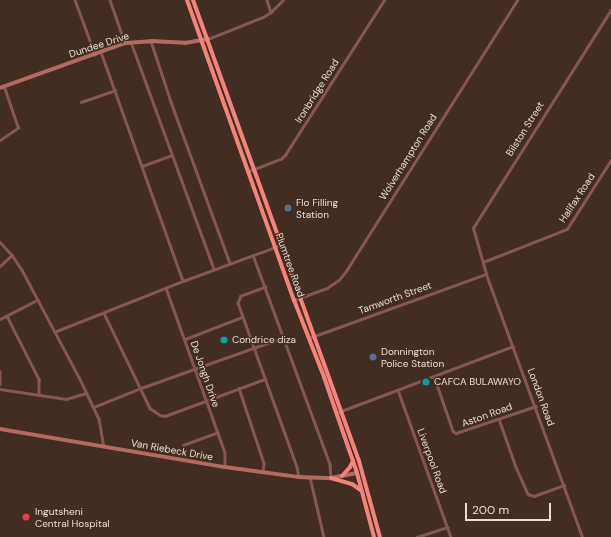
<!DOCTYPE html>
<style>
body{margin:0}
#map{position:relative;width:611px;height:537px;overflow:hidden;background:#412d21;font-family:"DM Sans",sans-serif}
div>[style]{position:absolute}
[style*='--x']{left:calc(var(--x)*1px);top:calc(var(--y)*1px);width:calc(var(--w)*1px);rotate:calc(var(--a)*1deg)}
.street>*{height:2.5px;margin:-1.25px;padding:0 1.25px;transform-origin:1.25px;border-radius:1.25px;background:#855752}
.secondary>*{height:3.5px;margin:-1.75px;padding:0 1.75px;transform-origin:1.75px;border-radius:1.75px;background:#b26a63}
.highway>*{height:4px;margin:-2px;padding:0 2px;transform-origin:2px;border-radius:2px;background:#f4847b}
.dots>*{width:11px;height:11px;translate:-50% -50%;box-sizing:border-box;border:2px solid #412d21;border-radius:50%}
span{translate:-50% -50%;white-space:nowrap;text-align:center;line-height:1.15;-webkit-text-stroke:3px #412d21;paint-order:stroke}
.street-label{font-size:10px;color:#ebddd5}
.poi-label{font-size:10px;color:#ebddd5}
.left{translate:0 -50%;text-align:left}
.scale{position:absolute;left:465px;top:503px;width:86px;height:18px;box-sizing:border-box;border:2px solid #ebddd5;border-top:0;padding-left:5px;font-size:12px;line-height:14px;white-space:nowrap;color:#ebddd5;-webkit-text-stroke:3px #412d21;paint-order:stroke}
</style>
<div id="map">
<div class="street">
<div style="--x:75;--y:0;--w:58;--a:69.7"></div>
<div style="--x:110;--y:0;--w:46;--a:70.8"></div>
<div style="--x:267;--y:0;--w:13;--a:72"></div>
<div style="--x:208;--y:39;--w:59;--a:-21.8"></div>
<div style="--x:263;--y:17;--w:9;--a:-32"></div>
<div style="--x:271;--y:12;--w:17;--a:-45"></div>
<div style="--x:151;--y:41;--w:64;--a:71.8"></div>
<div style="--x:171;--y:102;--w:171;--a:69.9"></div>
<div style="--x:131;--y:42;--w:242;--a:69.9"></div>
<div style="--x:101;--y:52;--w:243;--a:70.3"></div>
<div style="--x:81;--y:102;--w:36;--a:-19"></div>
<div style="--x:0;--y:140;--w:22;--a:-34"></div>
<div style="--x:18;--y:128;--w:43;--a:-108.9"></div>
<div style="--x:142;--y:166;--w:32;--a:-20"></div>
<div style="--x:249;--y:171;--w:34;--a:-21"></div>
<div style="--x:281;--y:159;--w:6;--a:-45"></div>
<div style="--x:285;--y:155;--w:184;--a:-57.4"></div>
<div style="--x:0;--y:242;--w:18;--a:47"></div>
<div style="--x:12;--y:255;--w:18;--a:56"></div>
<div style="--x:22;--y:270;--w:121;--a:62"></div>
<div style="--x:79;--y:377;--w:47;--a:64.5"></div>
<div style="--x:99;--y:419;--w:27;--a:80"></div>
<div style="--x:253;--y:255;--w:223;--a:69.8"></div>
<div style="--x:330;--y:464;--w:14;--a:86"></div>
<div style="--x:483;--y:262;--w:90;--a:-21.4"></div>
<div style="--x:567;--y:229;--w:82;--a:-57.5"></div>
<div style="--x:0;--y:266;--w:16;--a:-43"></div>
<div style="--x:266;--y:287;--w:27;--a:160"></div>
<div style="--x:241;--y:296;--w:8;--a:113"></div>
<div style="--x:238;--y:303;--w:174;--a:70.2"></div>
<div style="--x:297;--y:467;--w:10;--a:79"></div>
<div style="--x:166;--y:288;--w:175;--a:70.3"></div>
<div style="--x:225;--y:453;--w:14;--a:90"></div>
<div style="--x:294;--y:300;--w:35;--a:-20"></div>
<div style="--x:327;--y:288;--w:14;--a:-34"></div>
<div style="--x:339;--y:280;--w:11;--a:-52"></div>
<div style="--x:346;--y:271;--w:320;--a:-57.7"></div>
<div style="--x:104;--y:313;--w:106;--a:64.2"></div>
<div style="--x:150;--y:408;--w:12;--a:35"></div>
<div style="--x:160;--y:415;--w:5;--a:11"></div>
<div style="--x:165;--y:416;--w:107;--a:-20.3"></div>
<div style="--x:7;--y:316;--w:71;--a:63.1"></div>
<div style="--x:39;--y:379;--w:15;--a:90"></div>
<div style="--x:0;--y:319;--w:42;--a:-27.2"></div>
<div style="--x:54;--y:332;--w:139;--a:-21.6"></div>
<div style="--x:183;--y:281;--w:104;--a:-20.2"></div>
<div style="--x:309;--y:338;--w:188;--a:-19.9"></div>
<div style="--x:185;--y:339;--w:61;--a:-21.1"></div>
<div style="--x:0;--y:371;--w:13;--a:90"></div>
<div style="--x:434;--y:376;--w:58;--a:70.9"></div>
<div style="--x:453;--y:431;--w:4;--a:34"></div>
<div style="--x:456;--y:433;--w:84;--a:-18.6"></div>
<div style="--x:239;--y:388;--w:79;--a:71.6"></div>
<div style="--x:264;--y:463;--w:9;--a:96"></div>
<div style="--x:0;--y:389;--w:67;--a:8.6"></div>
<div style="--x:66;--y:399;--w:21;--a:-17"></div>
<div style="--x:398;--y:390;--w:156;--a:70.2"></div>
<div style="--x:94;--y:407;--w:51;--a:-22"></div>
<div style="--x:141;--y:388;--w:152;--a:-19.6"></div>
<div style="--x:336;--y:413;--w:189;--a:-20.7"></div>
<div style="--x:499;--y:419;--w:51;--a:70.5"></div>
<div style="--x:516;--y:467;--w:30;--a:66"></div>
<div style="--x:528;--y:494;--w:6;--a:18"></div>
<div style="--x:534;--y:496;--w:32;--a:-20"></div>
<div style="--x:183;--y:445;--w:37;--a:-20"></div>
<div style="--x:310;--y:477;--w:62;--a:76.9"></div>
<div style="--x:417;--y:537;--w:32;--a:-18"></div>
<div style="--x:582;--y:537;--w:280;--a:-110.1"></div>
<div style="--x:486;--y:274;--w:48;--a:-105.8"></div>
<div style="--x:473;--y:228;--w:258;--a:-57.7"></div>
</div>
<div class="secondary">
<div style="--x:0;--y:88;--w:133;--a:-19.8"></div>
<div style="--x:125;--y:43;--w:26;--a:-4"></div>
<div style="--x:151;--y:41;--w:34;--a:3"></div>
<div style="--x:185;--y:43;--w:23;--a:-10"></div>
<div style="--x:0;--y:429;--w:228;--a:9.6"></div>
<div style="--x:225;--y:467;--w:75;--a:7.7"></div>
<div style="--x:299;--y:477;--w:32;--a:2"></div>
<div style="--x:331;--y:478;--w:26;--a:-11"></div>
</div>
<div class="highway">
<div style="--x:187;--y:0;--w:319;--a:70.4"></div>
<div style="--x:294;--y:300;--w:83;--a:68.7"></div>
<div style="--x:324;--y:377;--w:102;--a:71"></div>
<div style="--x:357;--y:473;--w:66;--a:75.1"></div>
<div style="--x:193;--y:0;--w:490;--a:70.2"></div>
<div style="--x:359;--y:461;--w:79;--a:74.6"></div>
<div style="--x:342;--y:476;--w:12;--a:-48"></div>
<div style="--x:350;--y:467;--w:7;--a:-63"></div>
<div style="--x:331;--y:478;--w:22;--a:16"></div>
<div style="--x:352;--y:484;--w:12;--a:35"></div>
</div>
<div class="dots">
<div style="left:288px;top:208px;background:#5c6f8a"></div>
<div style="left:224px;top:340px;background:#0f9aa8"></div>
<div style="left:373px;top:357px;background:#5c6f8a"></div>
<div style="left:426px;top:382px;background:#0f9aa8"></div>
<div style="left:26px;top:517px;background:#e0444e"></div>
</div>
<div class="street-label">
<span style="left:99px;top:45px;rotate:-18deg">Dundee Drive</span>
<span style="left:317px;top:91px;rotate:-58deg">Ironbridge Road</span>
<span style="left:525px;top:129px;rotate:-58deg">Bilston Street</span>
<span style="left:408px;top:157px;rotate:-58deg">Wolverhampton Road</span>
<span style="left:577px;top:198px;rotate:-57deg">Halifax Road</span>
<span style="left:290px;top:265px;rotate:70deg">Plumtree Road</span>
<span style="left:395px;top:298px;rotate:-20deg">Tamworth Street</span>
<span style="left:205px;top:374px;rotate:71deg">De Jongh Drive</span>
<span style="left:541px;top:397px;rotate:70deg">London Road</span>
<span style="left:487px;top:415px;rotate:-20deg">Aston Road</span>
<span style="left:172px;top:450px;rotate:10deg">Van Riebeck Drive</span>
<span style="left:432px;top:461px;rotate:70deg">Liverpool Road</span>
</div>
<div class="poi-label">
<span class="left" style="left:296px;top:208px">Flo Filling<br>Station</span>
<span class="left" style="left:232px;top:340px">Condrice diza</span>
<span class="left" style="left:381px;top:357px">Donnington<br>Police Station</span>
<span class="left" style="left:434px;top:382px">CAFCA BULAWAYO</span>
<span class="left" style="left:35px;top:517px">Ingutsheni<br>Central Hospital</span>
</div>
<div class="scale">200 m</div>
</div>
